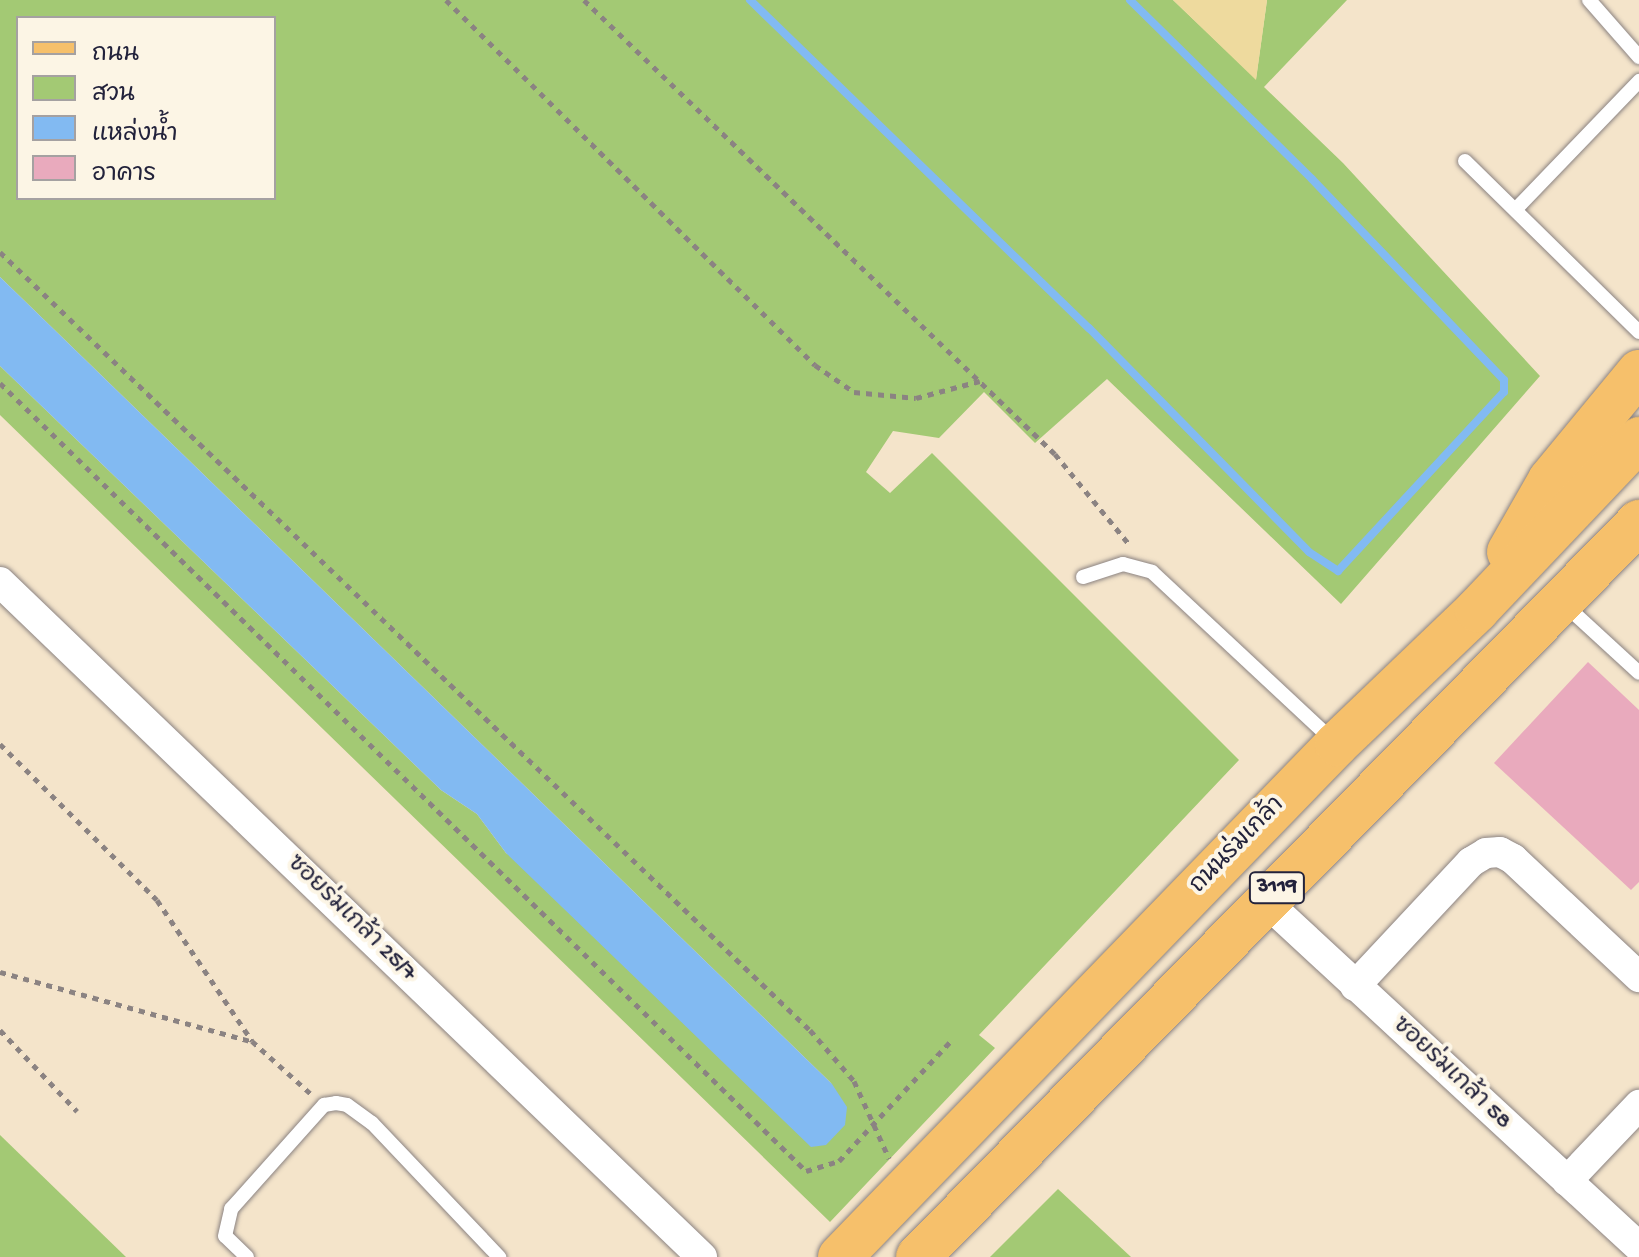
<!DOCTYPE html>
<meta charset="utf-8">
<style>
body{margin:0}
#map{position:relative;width:1639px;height:1257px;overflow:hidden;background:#f4e4ca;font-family:"Gochi Hand","Playpen Sans Thai",sans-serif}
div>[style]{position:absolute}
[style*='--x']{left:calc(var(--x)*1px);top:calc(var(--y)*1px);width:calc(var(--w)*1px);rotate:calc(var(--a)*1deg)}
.green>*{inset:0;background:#a3c974}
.sand>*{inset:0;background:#eeda9e}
.water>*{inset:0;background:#82baf2}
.stream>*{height:8px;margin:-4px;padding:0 4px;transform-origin:4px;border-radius:4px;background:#82baf2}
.building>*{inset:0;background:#e9aabd}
.path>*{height:5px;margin-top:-2.5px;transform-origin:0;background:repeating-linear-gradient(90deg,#8b8382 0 6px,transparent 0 12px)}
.roads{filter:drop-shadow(0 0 2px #8b8382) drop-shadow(0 0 2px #8b8382)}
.lane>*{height:14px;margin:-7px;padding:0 7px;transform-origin:7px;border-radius:7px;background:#fff}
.street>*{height:30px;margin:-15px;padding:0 15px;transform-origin:15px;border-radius:15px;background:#fff}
.primary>*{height:44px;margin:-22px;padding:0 22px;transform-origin:22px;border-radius:22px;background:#f6c06b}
span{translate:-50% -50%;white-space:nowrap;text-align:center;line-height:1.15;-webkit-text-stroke:8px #fcf5e5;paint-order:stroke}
.shield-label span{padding:2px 6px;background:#fcf5e5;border:2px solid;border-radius:6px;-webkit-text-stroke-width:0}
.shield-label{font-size:22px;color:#22223b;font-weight:700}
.street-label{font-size:24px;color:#22223b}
.legend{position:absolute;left:16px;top:16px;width:260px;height:184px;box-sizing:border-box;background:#fcf5e5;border:2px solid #a5a1a1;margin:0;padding:10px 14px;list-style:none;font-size:24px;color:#22223b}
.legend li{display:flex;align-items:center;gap:16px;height:40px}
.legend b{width:40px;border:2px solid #a5a1a1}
</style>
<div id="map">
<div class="green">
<div style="clip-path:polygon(evenodd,0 0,1173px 0,1256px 79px,1267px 0,1347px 0,1264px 87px,1343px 163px,1540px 376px,1341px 604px,1107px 379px,1035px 443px,984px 392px,939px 438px,893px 431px,866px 472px,890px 493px,932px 453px,1239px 760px,979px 1035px,995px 1048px,830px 1222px,0 415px,0 366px,441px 790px,477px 814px,506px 853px,832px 1084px,0 277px,0 0,18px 18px,274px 18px,274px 198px,18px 198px,18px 18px)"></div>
<div style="clip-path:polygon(0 1135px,126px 1257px,0 1257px)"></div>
<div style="clip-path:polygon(1058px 1189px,1131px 1257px,990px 1257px)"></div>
</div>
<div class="sand">
<div style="clip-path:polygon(1173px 0,1267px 0,1256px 80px)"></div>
</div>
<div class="water">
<div style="clip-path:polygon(0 277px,832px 1084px,847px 1107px,845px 1125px,826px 1145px,811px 1147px,506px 853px,477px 814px,441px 790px,0 366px)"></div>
</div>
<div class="stream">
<div style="--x:750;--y:0;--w:472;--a:44.1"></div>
<div style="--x:1089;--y:328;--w:314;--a:45.5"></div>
<div style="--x:1309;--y:552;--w:35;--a:33"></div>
<div style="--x:1338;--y:571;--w:244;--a:-47.2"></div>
<div style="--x:1504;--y:392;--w:12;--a:-90"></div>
<div style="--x:1504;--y:380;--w:278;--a:-133.7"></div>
<div style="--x:1312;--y:179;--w:255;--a:-135.5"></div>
</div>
<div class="building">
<div style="clip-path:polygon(1588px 662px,1639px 710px,1639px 882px,1631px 890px,1494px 763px)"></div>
</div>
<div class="path">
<div style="--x:446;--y:0;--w:519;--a:44.69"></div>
<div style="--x:815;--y:365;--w:47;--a:34.7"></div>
<div style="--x:854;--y:392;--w:62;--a:5.5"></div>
<div style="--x:916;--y:398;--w:66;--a:-14.9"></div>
<div style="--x:584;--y:0;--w:654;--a:43.95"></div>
<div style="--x:1055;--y:454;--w:115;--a:50.6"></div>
<div style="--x:0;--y:252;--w:1123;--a:43.85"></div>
<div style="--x:810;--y:1030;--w:67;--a:49.2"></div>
<div style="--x:854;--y:1081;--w:85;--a:65.6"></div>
<div style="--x:0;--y:383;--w:1127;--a:44.35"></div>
<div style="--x:806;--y:1171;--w:34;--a:-17"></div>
<div style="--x:839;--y:1161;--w:163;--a:-47"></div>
<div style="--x:0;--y:744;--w:221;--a:44.8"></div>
<div style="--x:157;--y:900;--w:170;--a:56"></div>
<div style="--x:252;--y:1041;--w:79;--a:41.9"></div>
<div style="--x:0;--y:972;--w:260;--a:15.4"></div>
<div style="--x:0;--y:1030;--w:112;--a:46.5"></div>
</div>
<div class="roads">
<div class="lane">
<div style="--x:1589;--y:0;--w:76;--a:48.7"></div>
<div style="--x:1465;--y:161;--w:244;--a:44.5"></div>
<div style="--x:1516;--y:209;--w:178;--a:-46.1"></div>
<div style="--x:1083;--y:577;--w:42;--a:-18"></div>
<div style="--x:1123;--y:564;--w:30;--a:15"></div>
<div style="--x:1152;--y:572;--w:248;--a:43"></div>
<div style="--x:1563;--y:603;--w:103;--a:42.6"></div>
<div style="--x:247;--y:1257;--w:30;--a:-136"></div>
<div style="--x:225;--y:1236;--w:28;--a:-77"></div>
<div style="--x:231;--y:1209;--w:140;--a:-48.2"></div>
<div style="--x:324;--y:1105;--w:12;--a:-9"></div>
<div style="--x:336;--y:1103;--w:11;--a:10"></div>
<div style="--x:347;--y:1105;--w:31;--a:36"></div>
<div style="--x:372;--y:1123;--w:185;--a:46.5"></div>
</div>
<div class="street">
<div style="--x:0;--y:582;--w:974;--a:43.88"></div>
<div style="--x:1264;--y:900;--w:511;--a:42.78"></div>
<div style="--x:1355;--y:986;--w:170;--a:-46.9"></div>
<div style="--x:1471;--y:862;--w:17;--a:-31"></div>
<div style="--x:1486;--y:853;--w:14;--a:-4"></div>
<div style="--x:1500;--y:852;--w:15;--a:28"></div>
<div style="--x:1513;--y:859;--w:173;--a:43.1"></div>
<div style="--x:1567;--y:1181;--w:105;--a:-46.5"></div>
</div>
<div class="primary">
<div style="--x:1509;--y:552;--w:83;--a:-60.3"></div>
<div style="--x:1550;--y:480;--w:140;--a:-50.5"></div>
<div style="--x:840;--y:1257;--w:714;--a:-45.91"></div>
<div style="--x:1337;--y:744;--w:194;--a:-43.7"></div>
<div style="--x:1477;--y:610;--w:236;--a:-46.5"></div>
<div style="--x:918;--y:1257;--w:1030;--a:-45.55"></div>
</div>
</div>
<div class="shield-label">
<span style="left:1277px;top:888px">3119</span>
</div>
<div class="street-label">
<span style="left:1238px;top:846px;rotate:-46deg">ถนนร่มเกล้า</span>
<span style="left:351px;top:919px;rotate:44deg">ซอยร่มเกล้า 25/7</span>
<span style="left:1451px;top:1074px;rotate:43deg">ซอยร่มเกล้า 58</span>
</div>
<ul class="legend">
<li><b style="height:10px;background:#f6c06b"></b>ถนน</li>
<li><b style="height:22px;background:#a3c974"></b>สวน</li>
<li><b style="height:22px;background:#82baf2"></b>แหล่งน้ำ</li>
<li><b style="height:22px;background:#e9aabd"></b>อาคาร</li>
</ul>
</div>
